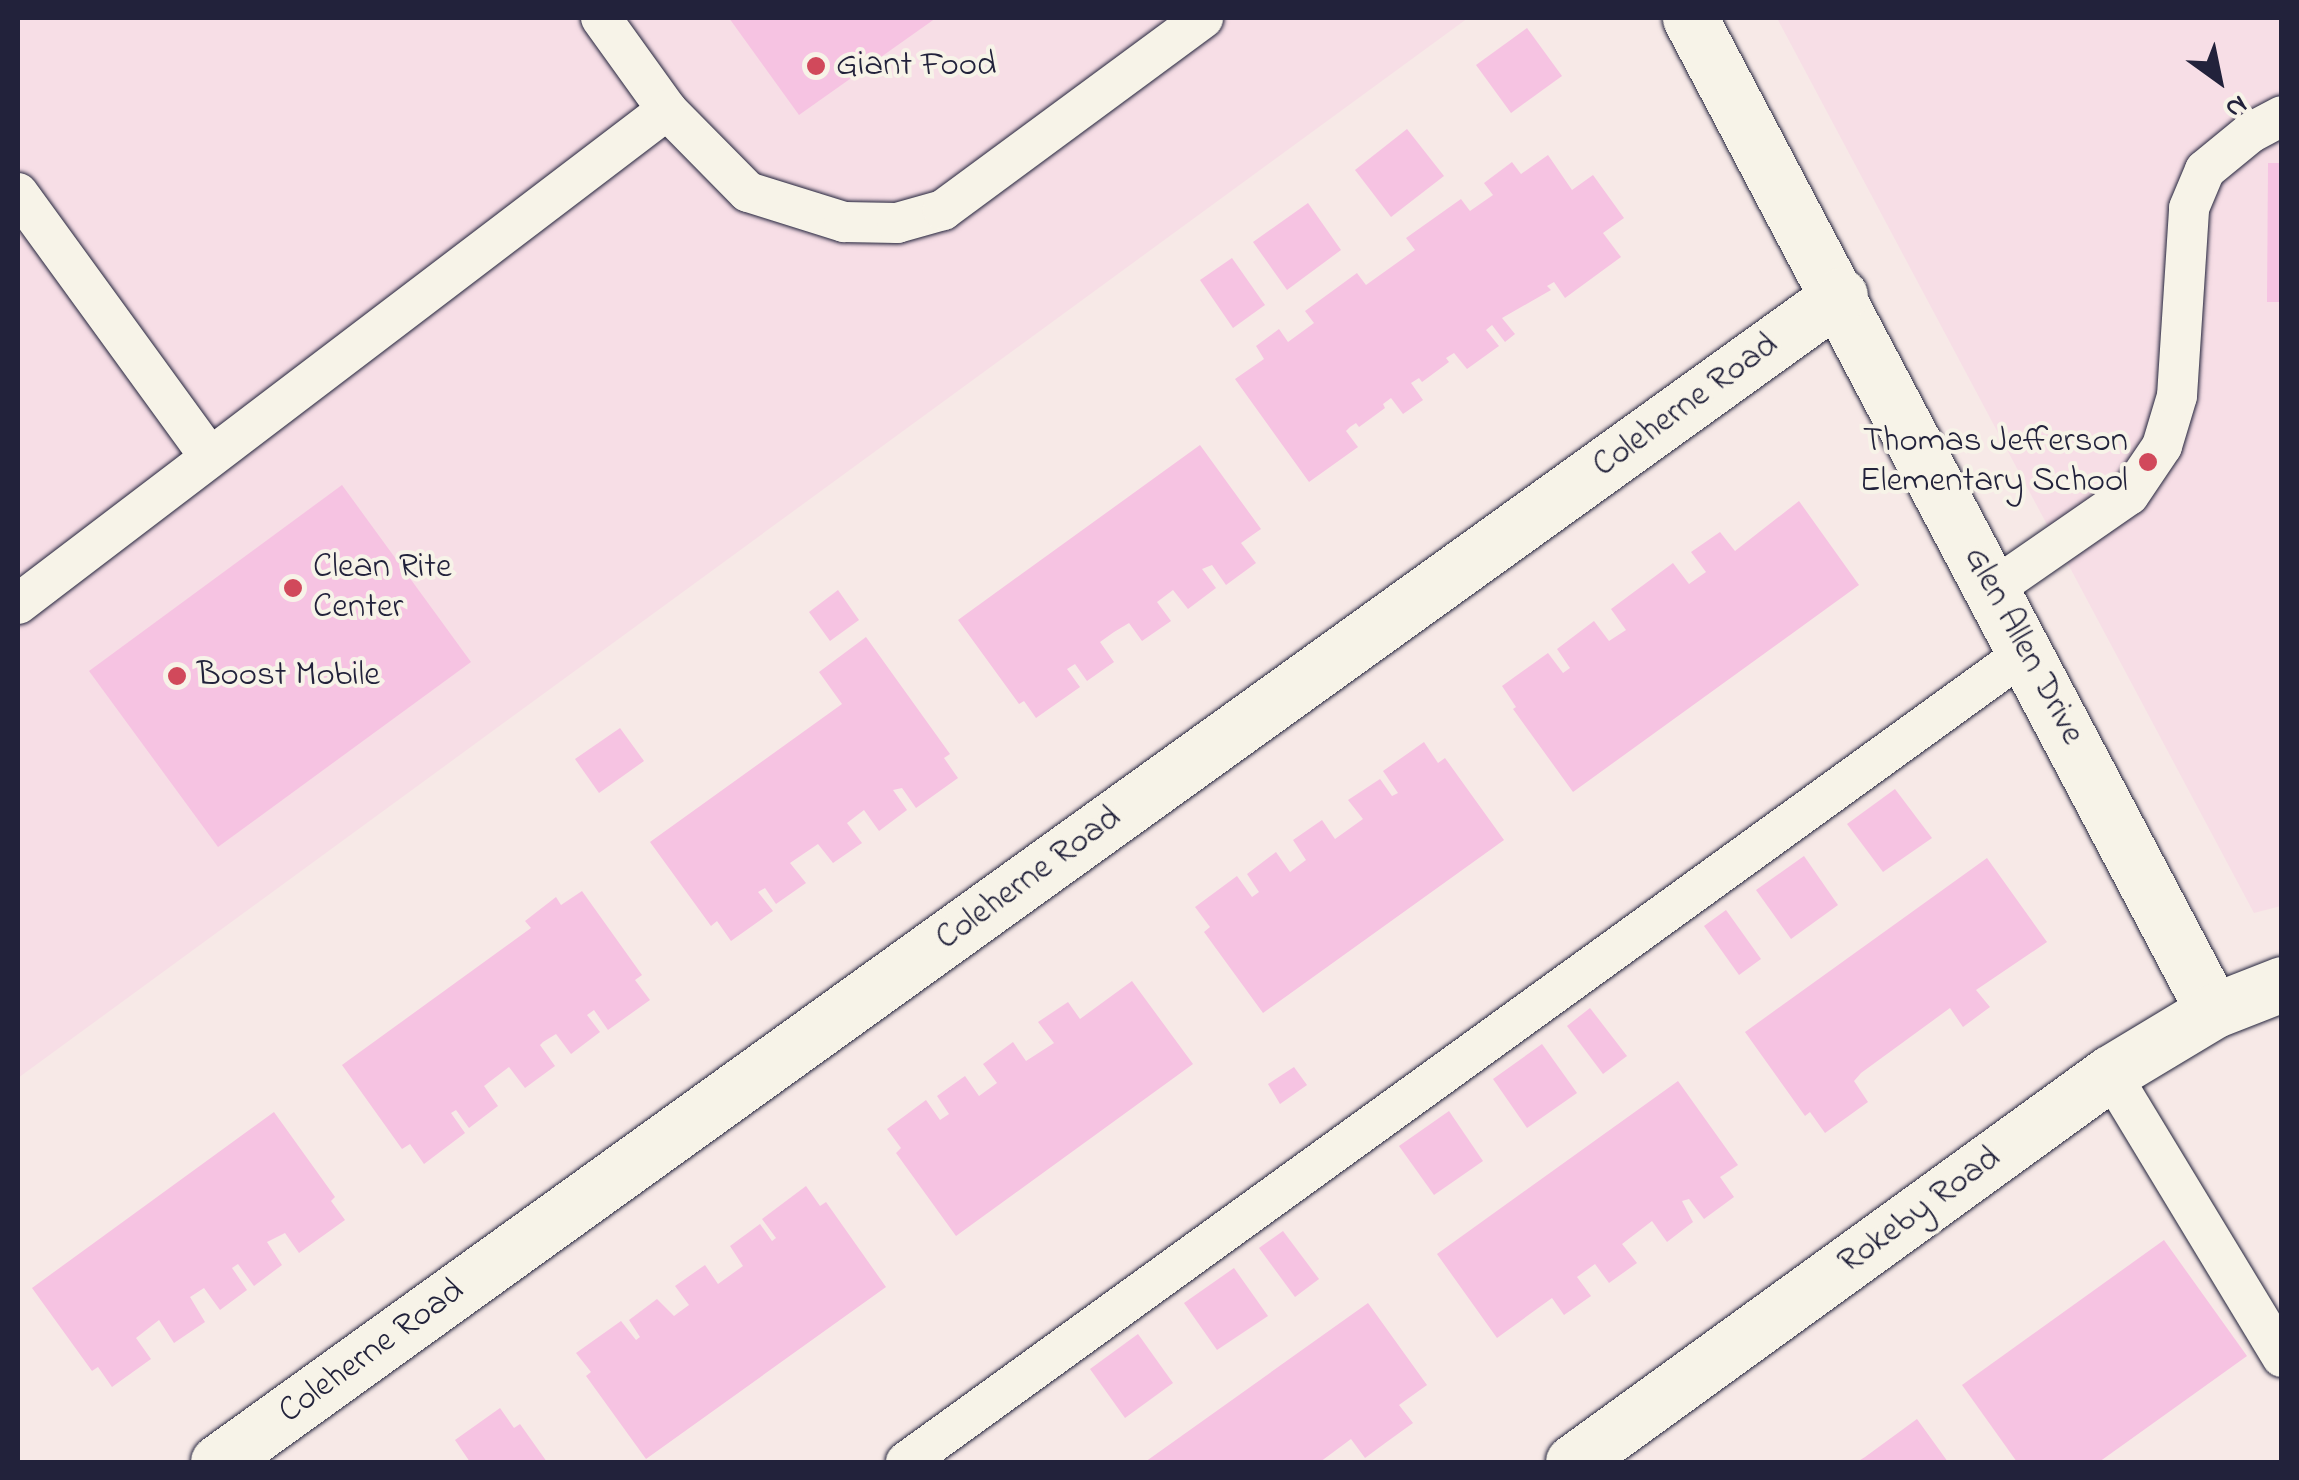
<!DOCTYPE html>
<style>
body{margin:0}
#map{position:relative;width:2299px;height:1480px;overflow:hidden;background:#f7e9e7;font-family:"Indie Flower",sans-serif}
div>[style]{position:absolute}
[style*='--x']{left:calc(var(--x)*1px);top:calc(var(--y)*1px);width:calc(var(--w)*1px);rotate:calc(var(--a)*1deg)}
.built>*{inset:0;background:#f7dee6}
.building>*{inset:0;background:#f6c3e2}
.roads{filter:drop-shadow(0 0 2px #22223b) drop-shadow(0 0 2px #22223b)}
.lane>*{height:40px;margin:-20px;padding:0 20px;transform-origin:20px;border-radius:20px;background:#f7f3e8}
.street>*{height:55px;margin:-27.5px;padding:0 27.5px;transform-origin:27.5px;border-radius:27.5px;background:#f7f3e8}
.dots>*{width:28px;height:28px;translate:-50% -50%;box-sizing:border-box;border:5px solid #f7f3e8;border-radius:50%}
span{translate:-50% -50%;white-space:nowrap;text-align:center;line-height:1.15;-webkit-text-stroke:8px #f7f3e8;paint-order:stroke}
.poi-label{font-size:35px;color:#22223b}
.left{translate:0 -50%;text-align:left}
.right{translate:-100% -50%;text-align:right}
.street-label{font-size:35px;color:#22223b}
.frame{position:absolute;inset:0;border:20px solid #22223b;pointer-events:none}
.north{position:absolute;left:2169px;top:30px;width:100px;height:100px;-webkit-text-stroke:8px #f7f3e8;paint-order:stroke;rotate:147deg;font-size:28px;font-weight:700;line-height:40px;text-align:center;color:#22223b}
.north::after{content:'';display:block;margin:auto;width:35px;height:45px;background:#22223b;clip-path:polygon(50% 0,100% 100%,50% 72%,0 100%)}
</style>
<div id="map">
<div class="built">
<div style="clip-path:polygon(18px 18px,1468px 18px,18px 1078px)"></div>
<div style="clip-path:polygon(1777px 18px,2281px 18px,2281px 906px,2254px 913px)"></div>
</div>
<div class="building">
<div style="clip-path:polygon(729px 18px,936px 18px,799px 115px)"></div>
<div style="clip-path:polygon(1527px 28px,1562px 76px,1511px 113px,1476px 65px)"></div>
<div style="clip-path:polygon(1407px 129px,1444px 176px,1391px 217px,1355px 170px)"></div>
<div style="clip-path:polygon(1548px 155px,1572px 190px,1593px 175px,1624px 218px,1603px 233px,1621px 257px,1565px 298px,1554px 282px,1547px 286px,1551px 290px,1502px 318px,1515px 334px,1505px 342px,1492px 325px,1486px 330px,1499px 346px,1467px 369px,1454px 353px,1446px 358px,1449px 362px,1422px 382px,1419px 378px,1411px 383px,1423px 400px,1403px 414px,1391px 398px,1383px 404px,1385px 408px,1359px 427px,1356px 423px,1350px 427px,1346px 431px,1358px 447px,1309px 482px,1235px 379px,1264px 359px,1256px 346px,1279px 329px,1288px 342px,1314px 323px,1305px 311px,1357px 273px,1366px 285px,1415px 250px,1406px 238px,1461px 199px,1470px 211px,1493px 195px,1484px 183px,1512px 162px,1521px 174px)"></div>
<div style="clip-path:polygon(2268px 163px,2282px 163px,2282px 302px,2267px 302px)"></div>
<div style="clip-path:polygon(1308px 203px,1341px 250px,1287px 290px,1253px 242px)"></div>
<div style="clip-path:polygon(1232px 258px,1265px 305px,1233px 328px,1200px 280px)"></div>
<div style="clip-path:polygon(1200px 445px,1261px 529px,1241px 543px,1256px 563px,1226px 585px,1212px 565px,1202px 569px,1216px 588px,1188px 609px,1173px 590px,1157px 602px,1171px 621px,1142px 641px,1129px 623px,1114px 632px,1100px 642px,1114px 662px,1087px 681px,1075px 664px,1067px 669px,1080px 687px,1036px 718px,1024px 701px,1019px 704px,958px 620px)"></div>
<div style="clip-path:polygon(342px 485px,471px 662px,218px 847px,89px 671px)"></div>
<div style="clip-path:polygon(1799px 501px,1859px 585px,1573px 792px,1513px 709px,1516px 707px,1502px 686px,1548px 653px,1563px 673px,1570px 668px,1557px 649px,1594px 621px,1609px 641px,1626px 630px,1611px 609px,1673px 563px,1689px 584px,1706px 572px,1691px 552px,1720px 532px,1735px 551px)"></div>
<div style="clip-path:polygon(838px 590px,859px 620px,830px 641px,809px 612px)"></div>
<div style="clip-path:polygon(866px 637px,950px 754px,944px 758px,958px 778px,916px 808px,902px 788px,893px 790px,907px 810px,879px 831px,864px 810px,847px 823px,862px 843px,833px 863px,818px 844px,790px 863px,806px 883px,776px 904px,765px 888px,758px 892px,773px 911px,731px 941px,717px 921px,711px 926px,650px 842px,842px 704px,819px 672px)"></div>
<div style="clip-path:polygon(620px 728px,644px 761px,599px 793px,575px 759px)"></div>
<div style="clip-path:polygon(1424px 742px,1438px 763px,1445px 758px,1504px 840px,1263px 1013px,1204px 932px,1210px 927px,1195px 907px,1237px 876px,1252px 897px,1259px 892px,1247px 874px,1276px 852px,1290px 872px,1306px 860px,1293px 840px,1322px 820px,1335px 839px,1363px 819px,1348px 800px,1380px 779px,1392px 796px,1398px 793px,1383px 771px)"></div>
<div style="clip-path:polygon(1895px 789px,1932px 838px,1883px 872px,1847px 824px)"></div>
<div style="clip-path:polygon(1804px 856px,1838px 905px,1791px 939px,1756px 890px)"></div>
<div style="clip-path:polygon(1987px 858px,2047px 942px,1976px 990px,1990px 1007px,1963px 1027px,1950px 1008px,1861px 1073px,1854px 1081px,1868px 1102px,1825px 1133px,1810px 1112px,1805px 1116px,1745px 1032px)"></div>
<div style="clip-path:polygon(582px 891px,642px 975px,635px 980px,650px 1000px,608px 1030px,594px 1010px,587px 1015px,600px 1032px,571px 1054px,556px 1034px,543px 1042px,540px 1045px,555px 1066px,525px 1088px,509px 1067px,484px 1086px,498px 1106px,469px 1128px,456px 1110px,451px 1113px,465px 1133px,424px 1164px,410px 1144px,402px 1149px,342px 1065px,531px 928px,525px 921px,556px 897px,561px 905px)"></div>
<div style="clip-path:polygon(1726px 910px,1761px 959px,1739px 975px,1704px 926px)"></div>
<div style="clip-path:polygon(1132px 981px,1193px 1064px,956px 1236px,896px 1153px,901px 1148px,887px 1129px,926px 1100px,940px 1120px,949px 1114px,937px 1096px,965px 1076px,979px 1096px,997px 1083px,983px 1064px,1013px 1042px,1026px 1061px,1054px 1043px,1038px 1022px,1068px 1002px,1080px 1019px)"></div>
<div style="clip-path:polygon(1590px 1008px,1627px 1056px,1603px 1074px,1567px 1026px)"></div>
<div style="clip-path:polygon(1542px 1044px,1577px 1093px,1527px 1128px,1493px 1079px)"></div>
<div style="clip-path:polygon(1294px 1067px,1307px 1085px,1280px 1104px,1268px 1084px)"></div>
<div style="clip-path:polygon(1678px 1081px,1738px 1165px,1720px 1177px,1734px 1197px,1704px 1219px,1689px 1199px,1682px 1201px,1693px 1222px,1667px 1242px,1652px 1221px,1622px 1244px,1637px 1263px,1609px 1283px,1595px 1264px,1577px 1277px,1591px 1296px,1564px 1315px,1552px 1298px,1497px 1338px,1437px 1254px)"></div>
<div style="clip-path:polygon(1449px 1111px,1483px 1161px,1434px 1195px,1399px 1146px)"></div>
<div style="clip-path:polygon(274px 1112px,335px 1197px,331px 1201px,345px 1220px,299px 1253px,285px 1233px,267px 1242px,282px 1265px,254px 1286px,238px 1264px,232px 1268px,247px 1290px,220px 1310px,204px 1288px,190px 1297px,205px 1322px,174px 1343px,159px 1320px,136px 1338px,151px 1359px,112px 1387px,98px 1367px,92px 1371px,32px 1288px)"></div>
<div style="clip-path:polygon(806px 1186px,820px 1206px,826px 1202px,886px 1287px,646px 1459px,586px 1376px,591px 1372px,576px 1353px,621px 1321px,636px 1340px,640px 1337px,629px 1320px,657px 1299px,674px 1316px,689px 1305px,675px 1286px,705px 1265px,718px 1284px,743px 1266px,730px 1246px,760px 1224px,772px 1241px,776px 1238px,762px 1219px)"></div>
<div style="clip-path:polygon(1283px 1231px,1319px 1279px,1295px 1297px,1259px 1248px)"></div>
<div style="clip-path:polygon(2164px 1240px,2247px 1356px,2099px 1462px,2017px 1462px,1962px 1385px)"></div>
<div style="clip-path:polygon(1234px 1268px,1268px 1316px,1217px 1350px,1184px 1303px)"></div>
<div style="clip-path:polygon(1368px 1303px,1427px 1385px,1399px 1405px,1413px 1423px,1388px 1441px,1365px 1458px,1351px 1439px,1320px 1462px,1145px 1462px)"></div>
<div style="clip-path:polygon(1138px 1334px,1173px 1383px,1125px 1418px,1090px 1369px)"></div>
<div style="clip-path:polygon(500px 1408px,514px 1428px,520px 1424px,547px 1462px,470px 1462px,455px 1440px)"></div>
<div style="clip-path:polygon(1917px 1419px,1948px 1462px,1857px 1462px,1865px 1457px)"></div>
</div>
<div class="roads">
<div class="lane">
<div style="--x:601;--y:18;--w:113;--a:54.3"></div>
<div style="--x:667;--y:110;--w:115;--a:45.4"></div>
<div style="--x:748;--y:192;--w:101;--a:17.4"></div>
<div style="--x:844;--y:222;--w:53;--a:1.1"></div>
<div style="--x:897;--y:223;--w:48;--a:-15.8"></div>
<div style="--x:943;--y:210;--w:323;--a:-36.4"></div>
<div style="--x:18;--y:193;--w:326;--a:54"></div>
<div style="--x:1993;--y:589;--w:165;--a:-34.7"></div>
<div style="--x:2129;--y:495;--w:59;--a:-56"></div>
<div style="--x:2162;--y:446;--w:52;--a:-73.3"></div>
<div style="--x:2177;--y:396;--w:188;--a:-86.3"></div>
<div style="--x:2189;--y:208;--w:41;--a:-67.2"></div>
<div style="--x:2205;--y:170;--w:58;--a:-39.4"></div>
<div style="--x:2250;--y:133;--w:36;--a:-28"></div>
<div style="--x:18;--y:604;--w:816;--a:-37.28"></div>
<div style="--x:2110;--y:1073;--w:332;--a:58.8"></div>
<div style="--x:906;--y:1462;--w:1382;--a:-35.87"></div>
</div>
<div class="street">
<div style="--x:1690;--y:18;--w:1122;--a:62.22"></div>
<div style="--x:218;--y:1462;--w:1998;--a:-35.73"></div>
<div style="--x:1573;--y:1462;--w:663;--a:-35.92"></div>
<div style="--x:2110;--y:1073;--w:120;--a:-31"></div>
<div style="--x:2213;--y:1011;--w:74;--a:-21.4"></div>
</div>
</div>
<div class="dots">
<div style="left:816px;top:66px;background:#d1495b"></div>
<div style="left:2148px;top:462px;background:#d1495b"></div>
<div style="left:293px;top:588px;background:#d1495b"></div>
<div style="left:177px;top:676px;background:#d1495b"></div>
</div>
<div class="poi-label">
<span class="left" style="left:836px;top:66px">Giant Food</span>
<span class="right" style="left:2128px;top:462px">Thomas Jefferson<br>Elementary School</span>
<span class="left" style="left:313px;top:588px">Clean Rite<br>Center</span>
<span class="left" style="left:197px;top:676px">Boost Mobile</span>
</div>
<div class="street-label">
<span style="left:1686px;top:406px;rotate:-36deg">Coleherne Road</span>
<span style="left:2023px;top:646px;rotate:62deg">Glen Allen Drive</span>
<span style="left:1029px;top:879px;rotate:-36deg">Coleherne Road</span>
<span style="left:1920px;top:1211px;rotate:-36deg">Rokeby Road</span>
<span style="left:372px;top:1352px;rotate:-36deg">Coleherne Road</span>
</div>
<div class="frame"></div>
<div class="north">N</div>
</div>
